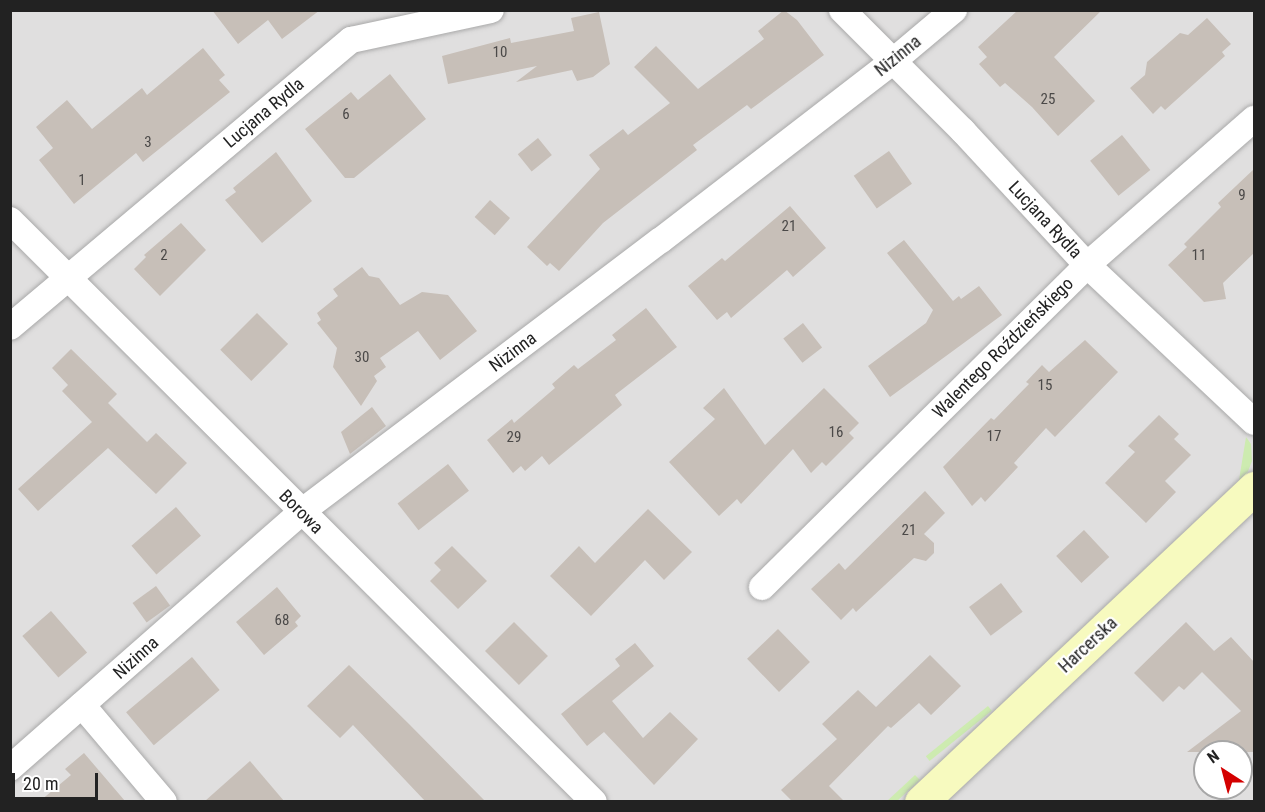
<!DOCTYPE html>
<meta charset="utf-8">
<style>
body{margin:0}
#map{position:relative;width:1265px;height:812px;overflow:hidden;background:#f2efe9;font-family:"Roboto Condensed",sans-serif}
div>[style]{position:absolute}
.residential>*{inset:0;background:#e0dfdf}
.grass>*{inset:0;background:#cdebb0;transform-origin:0 0}
.building>*{inset:0;background:#c7bfb8;transform-origin:0 0}
.roads{filter:drop-shadow(0 0 2px #a9a9a9) drop-shadow(0 0 2px #a9a9a9)}
.street>*{height:26px;margin:-13px;padding:0 13px;transform-origin:13px;border-radius:13px;background:#fff}
.secondary>*{height:33px;margin:-16.5px;padding:0 16.5px;transform-origin:16.5px;border-radius:16.5px;background:#f7fabf}
span{translate:-50% -50%;white-space:nowrap;text-align:center;line-height:1.15;-webkit-text-stroke:4.5px #fff;paint-order:stroke}
.number-label{font-size:15px;color:#4b4948}
.number-label span{-webkit-text-stroke-width:0}
.street-label{font-size:18px;color:#222}
.frame{position:absolute;inset:0;border:12px solid #222;pointer-events:none}
.north{position:absolute;left:1193px;top:740px;width:60px;height:60px;box-sizing:border-box;background:#fff;border:2px solid #a7a7a7;border-radius:50%;rotate:324deg;font-size:16px;font-weight:700;line-height:24px;text-align:center;color:#222}
.north::after{content:'';display:block;margin:auto;width:21px;height:27px;background:#d40000;clip-path:polygon(50% 0,100% 100%,50% 72%,0 100%)}
.scale{position:absolute;left:12px;top:773px;width:86px;height:27px;box-sizing:border-box;border:3px solid #222;border-top:0;padding-left:8px;font-size:18px;line-height:21px;white-space:nowrap;color:#222;-webkit-text-stroke:4px #fff;paint-order:stroke}
</style>
<div id="map">
<div class="residential">
<i style="clip-path:polygon(evenodd,10px 11px,1254px 11px,1254px 801px,11px 801px,10px 11px,1205px 752px,1241px 752px,1241px 788px,1205px 788px,1205px 752px)"></i>
</div>
<div class="grass">
<i style="clip-path:polygon(1246px 437px,1251px 444px,1252px 461px,1247px 474px,1239px 480px)"></i>
<i style="left:988px;top:706px;width:6px;height:80px;rotate:51deg"></i>
<i style="clip-path:polygon(915px 775px,920px 780px,897px 801px,886px 802px)"></i>
</div>
<div class="building">
<i style="clip-path:polygon(212px 10px,320px 10px,282px 39px,268px 20px,238px 44px)"></i>
<i style="clip-path:polygon(784px 10px,797px 20px,824px 55px,751px 109px,747px 105px,693px 145px,697px 150px,603px 223px,559px 271px,550px 263px,547px 266px,527px 247px,600px 169px,589px 155px,623px 129px,628px 135px,670px 103px,634px 67px,656px 46px,698px 89px,764px 39px,758px 31px)"></i>
<i style="clip-path:polygon(1018px 10px,1102px 10px,1054px 57px,1095px 101px,1058px 136px,1032px 107px,1005px 83px,1000px 87px,979px 64px,987px 57px,978px 47px)"></i>
<i style="clip-path:polygon(599px 12px,610px 64px,593px 77px,577px 81px,572px 70px,516px 82px,537px 66px,448px 84px,442px 56px,510px 38px,511px 43px,574px 31px,571px 18px)"></i>
<i style="clip-path:polygon(1207px 18px,1231px 44px,1222px 52px,1225px 56px,1165px 110px,1161px 106px,1153px 114px,1130px 88px,1145px 75px,1147px 62px,1180px 33px,1188px 35px)"></i>
<i style="clip-path:polygon(203px 48px,225px 75px,219px 80px,230px 92px,143px 162px,136px 153px,74px 204px,39px 160px,53px 148px,36px 127px,67px 100px,92px 129px,142px 88px,147px 95px)"></i>
<i style="clip-path:polygon(390px 74px,426px 119px,354px 178px,345px 178px,305px 129px,351px 92px,358px 100px)"></i>
<i style="left:1122px;top:135px;width:45px;height:41px;rotate:51deg"></i>
<i style="left:538px;top:138px;width:22px;height:26px;rotate:51deg"></i>
<i style="left:889px;top:151px;width:40px;height:43px;rotate:55deg"></i>
<i style="clip-path:polygon(276px 152px,312px 201px,262px 243px,225px 200px,236px 192px,233px 188px)"></i>
<i style="clip-path:polygon(1254px 169px,1254px 253px,1223px 283px,1226px 299px,1204px 302px,1168px 265px,1187px 247px,1184px 244px,1221px 207px,1218px 203px)"></i>
<i style="left:490px;top:200px;width:27px;height:23px;rotate:42deg"></i>
<i style="clip-path:polygon(790px 206px,826px 248px,793px 277px,787px 270px,731px 318px,727px 312px,717px 320px,688px 286px,722px 258px,725px 261px)"></i>
<i style="clip-path:polygon(181px 223px,206px 250px,160px 296px,134px 269px,146px 257px,144px 255px)"></i>
<i style="clip-path:polygon(904px 240px,953px 301px,959px 296px,961px 299px,979px 286px,1002px 315px,890px 397px,868px 366px,926px 323px,933px 310px,887px 253px)"></i>
<i style="clip-path:polygon(362px 267px,369px 276px,379px 278px,400px 305px,422px 292px,448px 295px,477px 331px,440px 360px,418px 331px,380px 358px,386px 367px,374px 376px,377px 381px,361px 406px,333px 367px,337px 348px,317px 323px,321px 320px,317px 313px,338px 296px,333px 289px)"></i>
<i style="clip-path:polygon(646px 308px,677px 347px,615px 395px,622px 405px,549px 465px,542px 456px,525px 471px,521px 466px,513px 473px,487px 440px,512px 419px,514px 423px,555px 388px,552px 384px,574px 365px,578px 369px,616px 340px,612px 335px)"></i>
<i style="left:257px;top:313px;width:44px;height:52px;rotate:45deg"></i>
<i style="left:803px;top:323px;width:31px;height:25px;rotate:52deg"></i>
<i style="clip-path:polygon(1085px 340px,1118px 372px,1055px 437px,1046px 428px,1014px 463px,1018px 467px,985px 502px,981px 497px,972px 506px,943px 467px,991px 418px,994px 420px,1029px 384px,1026px 382px,1042px 365px,1049px 372px)"></i>
<i style="clip-path:polygon(71px 349px,117px 394px,108px 403px,147px 442px,156px 433px,187px 463px,156px 494px,108px 448px,38px 511px,18px 489px,92px 422px,62px 391px,68px 385px,52px 368px)"></i>
<i style="clip-path:polygon(724px 388px,765px 445px,824px 388px,859px 423px,849px 433px,854px 438px,826px 466px,822px 462px,811px 473px,793px 449px,741px 504px,737px 499px,719px 516px,669px 462px,715px 419px,703px 408px)"></i>
<i style="clip-path:polygon(372px 407px,386px 426px,350px 454px,341px 432px)"></i>
<i style="clip-path:polygon(1159px 415px,1179px 434px,1174px 439px,1191px 455px,1165px 481px,1176px 492px,1146px 523px,1105px 483px,1135px 452px,1128px 446px)"></i>
<i style="left:448px;top:464px;width:34px;height:64px;rotate:52deg"></i>
<i style="clip-path:polygon(925px 491px,945px 513px,924px 534px,934px 543px,934px 553px,926px 561px,914px 558px,856px 612px,853px 608px,841px 620px,811px 589px,839px 563px,845px 570px)"></i>
<i style="left:176px;top:507px;width:38px;height:59px;rotate:49deg"></i>
<i style="clip-path:polygon(648px 509px,692px 552px,664px 580px,645px 560px,591px 616px,550px 576px,579px 546px,595px 563px)"></i>
<i style="left:1084px;top:530px;width:37px;height:38px;rotate:47deg"></i>
<i style="clip-path:polygon(452px 546px,487px 581px,458px 609px,430px 581px,441px 570px,434px 563px)"></i>
<i style="left:1001px;top:583px;width:36px;height:40px;rotate:53deg"></i>
<i style="left:156px;top:586px;width:24px;height:29px;rotate:54deg"></i>
<i style="clip-path:polygon(277px 587px,301px 616px,295px 622px,298px 626px,264px 655px,236px 622px)"></i>
<i style="left:51px;top:611px;width:55px;height:38px;rotate:49deg"></i>
<i style="left:514px;top:622px;width:48px;height:41px;rotate:45deg"></i>
<i style="clip-path:polygon(1186px 622px,1214px 651px,1231px 637px,1254px 662px,1254px 752px,1187px 752px,1241px 711px,1202px 672px,1184px 690px,1179px 686px,1163px 702px,1134px 673px)"></i>
<i style="left:778px;top:629px;width:46px;height:43px;rotate:46deg"></i>
<i style="clip-path:polygon(635px 643px,654px 666px,612px 701px,643px 738px,670px 712px,698px 739px,654px 785px,604px 732px,587px 746px,561px 714px,620px 666px,615px 659px)"></i>
<i style="clip-path:polygon(930px 655px,961px 686px,931px 715px,919px 703px,891px 728px,888px 726px,829px 786px,844px 801px,792px 801px,781px 790px,837px 739px,822px 724px,858px 690px,876px 707px)"></i>
<i style="left:192px;top:657px;width:43px;height:86px;rotate:50deg"></i>
<i style="clip-path:polygon(349px 665px,409px 724px,485px 801px,425px 801px,353px 725px,340px 738px,307px 706px)"></i>
<i style="clip-path:polygon(84px 753px,125px 801px,40px 801px,71px 775px,65px 769px)"></i>
<i style="clip-path:polygon(250px 761px,284px 801px,205px 801px)"></i>
</div>
<div class="roads">
<div class="street">
<i style="left:842px;top:10px;width:171px;rotate:45deg"></i>
<i style="left:963px;top:131px;width:183px;rotate:47.2deg"></i>
<i style="left:1087px;top:265px;width:229px;rotate:43.2deg"></i>
<i style="left:10px;top:220px;width:824px;rotate:44.9deg"></i>
<i style="left:10px;top:327px;width:446px;rotate:-40.1deg"></i>
<i style="left:351px;top:40px;width:143px;rotate:-12.1deg"></i>
<i style="left:762px;top:587px;width:458px;rotate:-44.7deg"></i>
<i style="left:1087px;top:265px;width:222px;rotate:-41.2deg"></i>
<i style="left:82px;top:705px;width:127px;rotate:49.8deg"></i>
<i style="left:10px;top:768px;width:388px;rotate:-41.3deg"></i>
<i style="left:301px;top:512px;width:451px;rotate:-37.1deg"></i>
<i style="left:661px;top:240px;width:292px;rotate:-37.6deg"></i>
<i style="left:892px;top:62px;width:81px;rotate:-40deg"></i>
</div>
<div class="secondary">
<i style="left:921px;top:802px;width:458px;rotate:-43.3deg"></i>
</div>
</div>
<div class="number-label">
<span style="left:500px;top:53px">10</span>
<span style="left:1048px;top:100px">25</span>
<span style="left:346px;top:115px">6</span>
<span style="left:148px;top:143px">3</span>
<span style="left:82px;top:181px">1</span>
<span style="left:1242px;top:196px">9</span>
<span style="left:789px;top:227px">21</span>
<span style="left:164px;top:256px">2</span>
<span style="left:1199px;top:256px">11</span>
<span style="left:362px;top:358px">30</span>
<span style="left:1045px;top:386px">15</span>
<span style="left:836px;top:433px">16</span>
<span style="left:994px;top:437px">17</span>
<span style="left:514px;top:438px">29</span>
<span style="left:909px;top:531px">21</span>
<span style="left:282px;top:621px">68</span>
</div>
<div class="street-label">
<span style="left:898px;top:56px;rotate:-39deg">Nizinna</span>
<span style="left:264px;top:113px;rotate:-40deg">Lucjana Rydla</span>
<span style="left:1045px;top:220px;rotate:47deg">Lucjana Rydla</span>
<span style="left:1003px;top:348px;rotate:-45deg">Walentego Roździeńskiego</span>
<span style="left:513px;top:352px;rotate:-37deg">Nizinna</span>
<span style="left:301px;top:512px;rotate:45deg">Borowa</span>
<span style="left:1088px;top:645px;rotate:-43deg">Harcerska</span>
<span style="left:136px;top:658px;rotate:-42deg">Nizinna</span>
</div>
<div class="frame"></div>
<div class="north">N</div>
<div class="scale">20 m</div>
</div>
